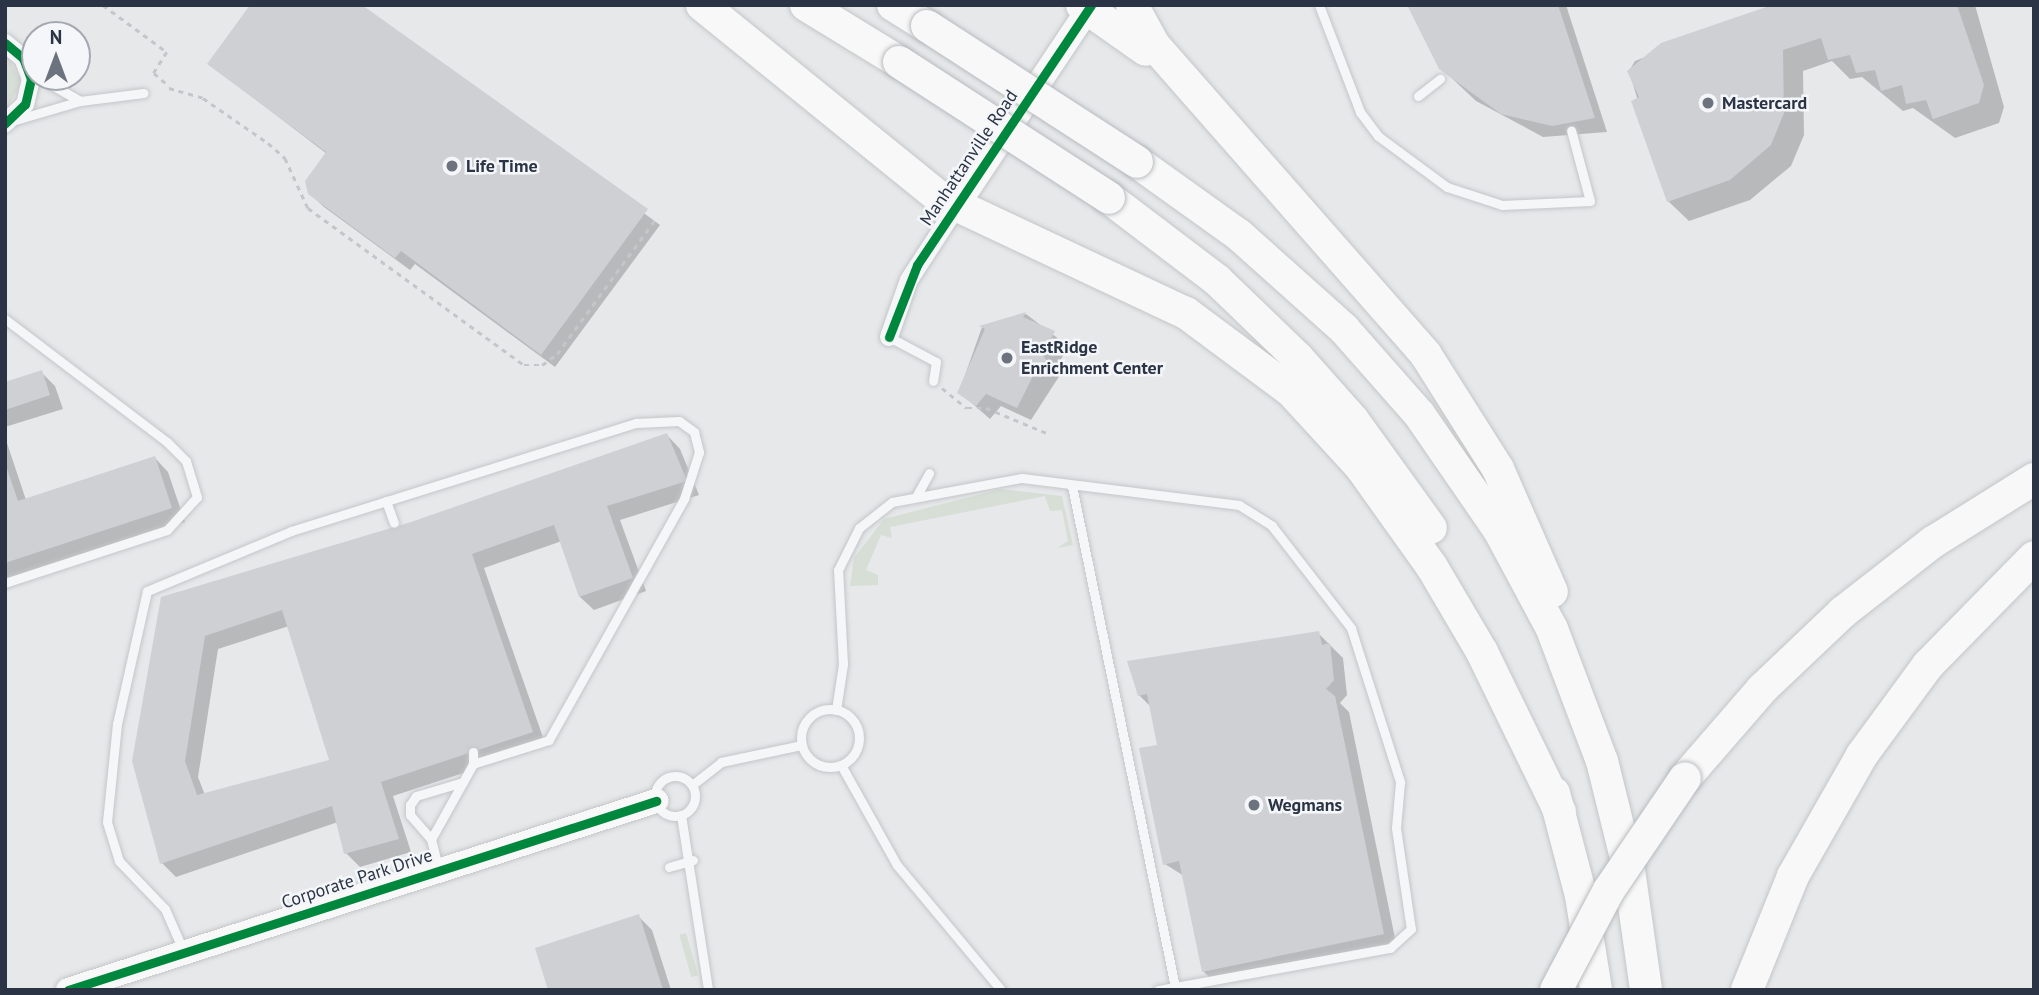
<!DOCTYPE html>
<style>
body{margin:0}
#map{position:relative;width:2039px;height:995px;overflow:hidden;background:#e6e8ea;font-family:"PT Sans",sans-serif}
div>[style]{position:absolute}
.green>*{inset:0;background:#d6ded6;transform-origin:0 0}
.shadow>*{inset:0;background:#0003}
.building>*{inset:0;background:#ced0d3}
.path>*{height:2.5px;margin-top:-1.25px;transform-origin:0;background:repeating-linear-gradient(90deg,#c5c6ca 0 5px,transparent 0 10px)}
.roads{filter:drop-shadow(0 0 2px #c4c6c8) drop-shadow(0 0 2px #c4c6c8)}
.lane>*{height:9px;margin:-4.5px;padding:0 4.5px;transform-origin:4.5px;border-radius:4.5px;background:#f5f6f7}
.lane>.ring{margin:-4.5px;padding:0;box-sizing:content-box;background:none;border:9px solid #f5f6f7;border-radius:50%}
.street>*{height:18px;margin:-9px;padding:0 9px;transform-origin:9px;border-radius:9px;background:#f5f6f7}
.secondary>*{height:24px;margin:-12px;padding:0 12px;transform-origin:12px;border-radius:12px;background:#f8f8f8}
.highway>*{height:32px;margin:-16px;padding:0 16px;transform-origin:16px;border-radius:16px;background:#f8f8f8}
.bridges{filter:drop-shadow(0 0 2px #b8bbbf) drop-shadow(0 0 2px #b8bbbf)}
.highway-bridge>*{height:32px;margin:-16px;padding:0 16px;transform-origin:16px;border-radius:16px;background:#f8f8f8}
.cycleway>*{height:9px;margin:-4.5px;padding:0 4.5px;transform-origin:4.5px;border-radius:4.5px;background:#00873e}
.dots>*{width:19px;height:19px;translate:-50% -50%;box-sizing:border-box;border:4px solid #f4f6f9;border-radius:50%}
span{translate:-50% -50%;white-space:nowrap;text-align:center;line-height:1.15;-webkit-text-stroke:5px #f4f6f9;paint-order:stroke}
.poi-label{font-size:18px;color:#2b3445;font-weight:700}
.left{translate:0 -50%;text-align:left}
.street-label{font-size:18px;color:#2b3445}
.frame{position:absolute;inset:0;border:7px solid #2b3445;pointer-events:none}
.north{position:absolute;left:21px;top:21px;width:70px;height:70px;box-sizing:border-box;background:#f4f6f9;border:2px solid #a4a8b1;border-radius:50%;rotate:0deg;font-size:19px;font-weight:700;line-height:28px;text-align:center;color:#2b3445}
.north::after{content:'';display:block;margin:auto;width:24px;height:32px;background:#6c737f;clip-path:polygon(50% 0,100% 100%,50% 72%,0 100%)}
</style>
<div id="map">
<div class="green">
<i style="clip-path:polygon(5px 52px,22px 82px,5px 111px)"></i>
<i style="clip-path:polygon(1001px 489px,1062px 496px,1073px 545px,1057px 548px,1068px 541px,1062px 510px,1050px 511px,1045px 496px,890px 527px,892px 538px,881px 535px,866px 570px,878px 575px,878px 585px,850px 586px,854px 558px,884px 519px)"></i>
<i style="left:686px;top:933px;width:44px;height:7px;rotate:74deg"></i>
</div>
<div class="shadow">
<i style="clip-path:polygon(361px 5px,660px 225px,555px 367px,415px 264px,410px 270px,324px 207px,309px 193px,327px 154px,209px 64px)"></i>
<i style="clip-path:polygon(1409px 5px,1566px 5px,1607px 132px,1543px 137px,1476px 101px,1441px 68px)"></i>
<i style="clip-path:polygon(1777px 5px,1975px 5px,2004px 107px,1999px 123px,1955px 138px,1913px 108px,1903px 111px,1862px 77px,1850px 79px,1832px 61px,1803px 71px,1804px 135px,1791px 166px,1750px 200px,1689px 221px,1668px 201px,1629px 71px,1635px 61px)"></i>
<i style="clip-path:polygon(1026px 314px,1068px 346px,1056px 369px,1060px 375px,1031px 420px,1001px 406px,990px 419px,959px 392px,982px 327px)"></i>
<i style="clip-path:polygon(41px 372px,55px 386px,63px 409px,5px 427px,5px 384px)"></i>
<i style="clip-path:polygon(evenodd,667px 435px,680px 449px,699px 495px,620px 520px,646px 591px,594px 610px,580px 597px,562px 541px,484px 568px,546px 746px,393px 796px,411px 852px,360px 867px,346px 853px,338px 822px,176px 877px,162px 863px,163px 599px,411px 524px,667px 435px,289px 626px,331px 761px,205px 795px,198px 777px,218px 649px,289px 626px)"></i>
<i style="clip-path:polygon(5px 437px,26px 500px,155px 458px,168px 472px,185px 522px,5px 581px)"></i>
<i style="clip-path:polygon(1318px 633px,1343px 658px,1347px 695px,1340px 703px,1349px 712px,1397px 948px,1217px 985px,1203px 971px,1184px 876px,1165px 864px,1159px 746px,1151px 707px,1139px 695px)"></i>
<i style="clip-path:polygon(638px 916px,652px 930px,671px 990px,550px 990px)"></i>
</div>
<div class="building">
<i style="clip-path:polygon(250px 5px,362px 5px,648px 209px,541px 355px,401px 251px,395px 258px,308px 194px,305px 181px,326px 152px,207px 64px)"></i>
<i style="clip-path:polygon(1407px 5px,1558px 5px,1595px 118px,1552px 126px,1501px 114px,1439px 69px)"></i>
<i style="clip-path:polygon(1772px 5px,1957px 5px,1984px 85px,1979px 103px,1933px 119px,1926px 100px,1906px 104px,1902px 85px,1881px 91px,1875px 70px,1856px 73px,1850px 55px,1828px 60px,1821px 38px,1783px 50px,1784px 113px,1771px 145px,1730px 180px,1667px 202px,1631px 101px,1639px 97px,1627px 71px,1661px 43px)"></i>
<i style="clip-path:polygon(1026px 312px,1023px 317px,1055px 331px,1043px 355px,1047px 361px,1038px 366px,1017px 408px,986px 394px,976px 406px,957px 393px,985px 329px,979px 326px)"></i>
<i style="clip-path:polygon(42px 370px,50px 395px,5px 410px,5px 382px)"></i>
<i style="clip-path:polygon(evenodd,667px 433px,687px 481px,607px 506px,633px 578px,579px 597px,554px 525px,472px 554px,533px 732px,381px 782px,399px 839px,344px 854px,332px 806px,160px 864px,132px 761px,161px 597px,411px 522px,667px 433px,282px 610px,329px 760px,197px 795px,185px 761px,205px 636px,282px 610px)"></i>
<i style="clip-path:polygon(155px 456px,172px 508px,5px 563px,5px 463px,18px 501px)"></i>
<i style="clip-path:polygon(1319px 631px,1322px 645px,1330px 643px,1334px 680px,1326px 689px,1335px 696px,1384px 934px,1202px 972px,1179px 861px,1163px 865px,1139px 748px,1157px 745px,1147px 694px,1138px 696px,1127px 661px)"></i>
<i style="clip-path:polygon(639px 914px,663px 990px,548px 990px,535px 948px)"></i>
</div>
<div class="path">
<i style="left:103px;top:5px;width:79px;rotate:36.3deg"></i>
<i style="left:167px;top:52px;width:25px;rotate:122deg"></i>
<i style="left:154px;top:73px;width:20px;rotate:41deg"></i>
<i style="left:169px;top:88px;width:35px;rotate:16deg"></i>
<i style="left:203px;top:98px;width:79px;rotate:34.7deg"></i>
<i style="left:268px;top:143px;width:23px;rotate:41deg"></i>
<i style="left:285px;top:158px;width:55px;rotate:65.3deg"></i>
<i style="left:308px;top:208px;width:267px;rotate:36deg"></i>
<i style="left:524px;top:365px;width:18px"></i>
<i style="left:542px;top:365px;width:19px;rotate:-36deg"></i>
<i style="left:557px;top:354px;width:168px;rotate:-53.9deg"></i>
<i style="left:942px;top:388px;width:32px;rotate:39deg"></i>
<i style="left:967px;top:408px;width:19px"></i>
<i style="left:986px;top:408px;width:68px;rotate:22.4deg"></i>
</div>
<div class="roads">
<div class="lane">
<i style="left:1319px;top:5px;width:115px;rotate:69deg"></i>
<i style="left:1360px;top:112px;width:30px;rotate:53deg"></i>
<i style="left:1378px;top:136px;width:86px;rotate:36.5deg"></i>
<i style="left:1447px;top:187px;width:58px;rotate:18.1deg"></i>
<i style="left:1502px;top:205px;width:88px;rotate:-2.6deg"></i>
<i style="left:1590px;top:201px;width:73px;rotate:-105deg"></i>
<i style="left:38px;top:77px;width:48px;rotate:29.7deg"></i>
<i style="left:1418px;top:96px;width:28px;rotate:-38deg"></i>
<i style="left:12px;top:121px;width:71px;rotate:-16.4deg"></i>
<i style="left:80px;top:101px;width:64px;rotate:-7.2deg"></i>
<i style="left:5px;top:319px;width:203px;rotate:37.2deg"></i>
<i style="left:167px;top:442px;width:27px;rotate:45deg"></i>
<i style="left:186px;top:461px;width:38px;rotate:73deg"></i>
<i style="left:197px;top:497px;width:45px;rotate:132.3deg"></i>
<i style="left:167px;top:530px;width:170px;rotate:161.9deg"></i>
<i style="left:889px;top:337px;width:53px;rotate:28deg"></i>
<i style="left:936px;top:362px;width:19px;rotate:99deg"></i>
<i style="left:1072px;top:486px;width:511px;rotate:78.38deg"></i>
<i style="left:917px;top:495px;width:25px;rotate:-61deg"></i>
<i style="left:386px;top:501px;width:23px;rotate:70deg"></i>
<i class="ring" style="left:801px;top:709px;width:49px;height:49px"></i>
<i style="left:836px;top:710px;width:47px;rotate:-81.3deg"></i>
<i style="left:843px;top:664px;width:94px;rotate:-93deg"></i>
<i style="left:838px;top:570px;width:47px;rotate:-63.4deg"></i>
<i style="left:859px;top:528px;width:42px;rotate:-38.2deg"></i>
<i style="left:892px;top:502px;width:132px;rotate:-10.5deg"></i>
<i style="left:1022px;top:478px;width:219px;rotate:7.1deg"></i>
<i style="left:1239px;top:505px;width:39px;rotate:32deg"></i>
<i style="left:1272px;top:526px;width:129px;rotate:52.2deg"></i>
<i style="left:1351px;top:628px;width:162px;rotate:72.3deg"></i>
<i style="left:1400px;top:782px;width:46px;rotate:95deg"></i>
<i style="left:1396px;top:828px;width:102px;rotate:81.6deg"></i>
<i style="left:1411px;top:929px;width:28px;rotate:138deg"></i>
<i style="left:1390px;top:948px;width:236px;rotate:169.7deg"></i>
<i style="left:473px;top:752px;width:12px;rotate:90deg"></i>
<i style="left:841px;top:765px;width:115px;rotate:60.8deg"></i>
<i style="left:897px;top:865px;width:163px;rotate:50.2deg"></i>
<i class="ring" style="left:655px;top:776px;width:31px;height:31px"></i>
<i style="left:692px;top:785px;width:37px;rotate:-38deg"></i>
<i style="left:721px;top:762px;width:83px;rotate:-11.9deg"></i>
<i style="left:681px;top:815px;width:177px;rotate:81.2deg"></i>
<i style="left:431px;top:839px;width:32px;rotate:-131deg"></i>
<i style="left:410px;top:815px;width:10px;rotate:-90deg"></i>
<i style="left:410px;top:805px;width:11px;rotate:-56deg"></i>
<i style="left:416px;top:796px;width:49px;rotate:-16.6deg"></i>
<i style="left:669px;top:867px;width:25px;rotate:-16deg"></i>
<i style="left:183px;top:950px;width:45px;rotate:-113.7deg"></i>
<i style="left:165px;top:909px;width:66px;rotate:-133.8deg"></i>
<i style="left:119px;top:861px;width:41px;rotate:-107.1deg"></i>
<i style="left:107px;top:822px;width:99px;rotate:-84.2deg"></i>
<i style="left:117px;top:724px;width:136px;rotate:-77.3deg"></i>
<i style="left:147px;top:591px;width:156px;rotate:-22.6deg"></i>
<i style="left:291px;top:531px;width:362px;rotate:-17.4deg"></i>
<i style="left:636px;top:423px;width:43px;rotate:-2.7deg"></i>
<i style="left:679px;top:421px;width:19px;rotate:36deg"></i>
<i style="left:694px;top:432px;width:21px;rotate:76deg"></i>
<i style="left:699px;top:452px;width:49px;rotate:107.7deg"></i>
<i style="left:684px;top:499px;width:276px;rotate:119.3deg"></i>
<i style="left:549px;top:740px;width:80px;rotate:162.5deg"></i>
<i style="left:473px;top:764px;width:86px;rotate:119.2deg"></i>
<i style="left:431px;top:839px;width:30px;rotate:76deg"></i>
</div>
<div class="street">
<i style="left:5px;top:43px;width:23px;rotate:40deg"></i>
<i style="left:23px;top:58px;width:22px;rotate:69deg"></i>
<i style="left:31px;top:79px;width:26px;rotate:103deg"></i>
<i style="left:25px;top:104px;width:28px;rotate:136deg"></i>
<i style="left:889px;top:337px;width:60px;rotate:-70.7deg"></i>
<i style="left:909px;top:280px;width:88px;rotate:-57deg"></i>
</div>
<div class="secondary">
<i style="left:957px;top:206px;width:242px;rotate:-56.3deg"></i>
<i style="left:68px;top:990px;width:618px;rotate:-17.82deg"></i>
</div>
<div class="highway">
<i style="left:702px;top:5px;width:305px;rotate:39deg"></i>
<i style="left:939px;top:197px;width:273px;rotate:25.2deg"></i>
<i style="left:1186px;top:313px;width:131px;rotate:36.6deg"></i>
<i style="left:1291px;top:391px;width:102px;rotate:47.4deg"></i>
<i style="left:1360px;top:466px;width:124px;rotate:54.5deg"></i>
<i style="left:1432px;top:567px;width:99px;rotate:59.5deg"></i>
<i style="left:1482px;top:652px;width:178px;rotate:64deg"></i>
<i style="left:806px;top:5px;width:109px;rotate:31.5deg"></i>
<i style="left:893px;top:5px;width:40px;rotate:32deg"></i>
<i style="left:1082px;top:5px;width:78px;rotate:35.1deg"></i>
<i style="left:1132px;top:5px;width:46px;rotate:61.2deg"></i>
<i style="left:1154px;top:45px;width:412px;rotate:48.7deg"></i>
<i style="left:1426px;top:355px;width:135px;rotate:57.7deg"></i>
<i style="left:1498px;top:469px;width:134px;rotate:66.3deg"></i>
<i style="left:1137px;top:162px;width:125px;rotate:35.6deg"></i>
<i style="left:1239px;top:235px;width:141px;rotate:41.8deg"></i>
<i style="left:1344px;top:329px;width:113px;rotate:48.6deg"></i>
<i style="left:1419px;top:414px;width:141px;rotate:55.4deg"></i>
<i style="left:1499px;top:530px;width:112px;rotate:61.8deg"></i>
<i style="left:1552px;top:629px;width:141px;rotate:69.3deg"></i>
<i style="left:1602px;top:761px;width:112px;rotate:76.1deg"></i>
<i style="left:1629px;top:870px;width:121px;rotate:81.9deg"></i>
<i style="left:1109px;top:198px;width:136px;rotate:37.2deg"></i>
<i style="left:1217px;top:280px;width:112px;rotate:43.9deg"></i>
<i style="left:1298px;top:358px;width:83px;rotate:48.4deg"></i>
<i style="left:1353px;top:420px;width:133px;rotate:54.2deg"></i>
<i style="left:1685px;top:778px;width:118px;rotate:-49.1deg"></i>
<i style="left:1762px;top:689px;width:112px;rotate:-43.5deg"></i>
<i style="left:1843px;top:612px;width:114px;rotate:-37.9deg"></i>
<i style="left:1933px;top:542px;width:119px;rotate:-32deg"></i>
<i style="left:1554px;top:793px;width:106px;rotate:75.3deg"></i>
<i style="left:1581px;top:896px;width:95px;rotate:80.9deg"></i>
<i style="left:1747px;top:990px;width:123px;rotate:-68deg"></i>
<i style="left:1793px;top:876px;width:139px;rotate:-60.3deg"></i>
<i style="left:1862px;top:755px;width:112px;rotate:-53.7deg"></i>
<i style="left:1928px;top:665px;width:151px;rotate:-45.5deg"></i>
</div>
</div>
<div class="bridges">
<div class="highway-bridge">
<i style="left:927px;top:26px;width:250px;rotate:32.9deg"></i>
<i style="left:899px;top:62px;width:250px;rotate:32.9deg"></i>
<i style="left:1556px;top:990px;width:113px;rotate:-62.1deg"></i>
<i style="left:1609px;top:890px;width:135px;rotate:-55.8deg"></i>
</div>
</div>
<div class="cycleway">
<i style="left:5px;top:43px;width:23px;rotate:40deg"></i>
<i style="left:23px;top:58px;width:22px;rotate:69deg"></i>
<i style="left:31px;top:79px;width:26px;rotate:103deg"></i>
<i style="left:25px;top:104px;width:28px;rotate:136deg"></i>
<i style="left:889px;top:337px;width:77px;rotate:-68.7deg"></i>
<i style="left:917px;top:265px;width:313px;rotate:-56.2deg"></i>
<i style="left:68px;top:990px;width:618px;rotate:-17.82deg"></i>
</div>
<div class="dots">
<i style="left:1708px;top:103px;background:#6c737f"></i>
<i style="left:452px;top:166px;background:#6c737f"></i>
<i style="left:1007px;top:358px;background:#6c737f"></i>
<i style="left:1254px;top:805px;background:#6c737f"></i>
</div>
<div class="poi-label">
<span class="left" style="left:1722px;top:103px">Mastercard</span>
<span class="left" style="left:466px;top:166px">Life Time</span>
<span class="left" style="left:1021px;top:358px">EastRidge<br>Enrichment Center</span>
<span class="left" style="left:1268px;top:805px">Wegmans</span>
</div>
<div class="street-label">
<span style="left:969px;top:158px;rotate:-56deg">Manhattanville Road</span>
<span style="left:357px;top:879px;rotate:-18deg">Corporate Park Drive</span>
</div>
<div class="frame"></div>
<div class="north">N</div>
</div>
